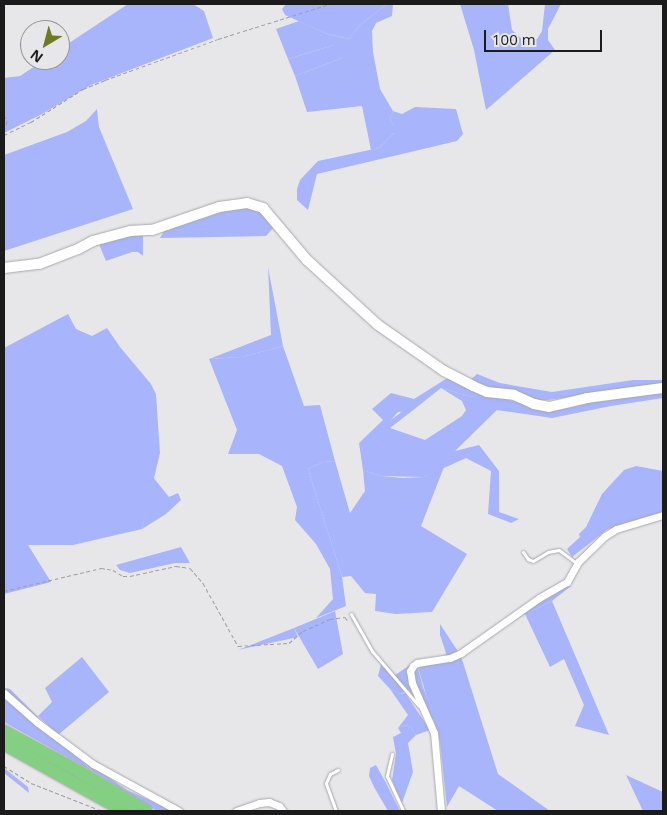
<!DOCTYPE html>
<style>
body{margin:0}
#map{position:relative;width:667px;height:815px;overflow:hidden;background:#e7e7ea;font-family:"Open Sans",sans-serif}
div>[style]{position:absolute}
.green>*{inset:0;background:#a9b5fa}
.forest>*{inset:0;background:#a8b4fb}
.path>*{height:1px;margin-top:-0.5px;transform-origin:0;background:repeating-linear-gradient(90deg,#9e9ea1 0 4px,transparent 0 6.5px)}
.roads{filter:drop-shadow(0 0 1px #a7a8aa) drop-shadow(0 0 1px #a7a8aa)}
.lane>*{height:3px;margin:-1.5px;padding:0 1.5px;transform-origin:1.5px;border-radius:1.5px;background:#fff}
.street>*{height:7px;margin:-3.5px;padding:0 3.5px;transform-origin:3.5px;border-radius:3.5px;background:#fff}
.secondary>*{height:10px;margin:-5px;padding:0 5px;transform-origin:5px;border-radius:5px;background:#fff}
.highway>*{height:12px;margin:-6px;padding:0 6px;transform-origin:6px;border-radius:6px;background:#83d083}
span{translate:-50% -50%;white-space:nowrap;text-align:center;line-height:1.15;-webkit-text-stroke:5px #e7e7ea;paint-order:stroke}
.frame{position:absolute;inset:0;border:5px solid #1b1b1c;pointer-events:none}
.north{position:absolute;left:20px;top:20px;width:50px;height:50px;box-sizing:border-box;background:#e7e7ea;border:1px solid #959598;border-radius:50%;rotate:217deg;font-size:14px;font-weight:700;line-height:20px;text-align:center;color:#1b1b1c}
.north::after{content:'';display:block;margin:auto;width:18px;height:22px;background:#707924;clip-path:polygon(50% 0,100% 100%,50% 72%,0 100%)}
.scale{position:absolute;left:484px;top:30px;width:118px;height:22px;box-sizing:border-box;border:2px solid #1b1b1c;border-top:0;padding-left:6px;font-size:15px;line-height:18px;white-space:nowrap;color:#1b1b1c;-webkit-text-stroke:4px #e7e7ea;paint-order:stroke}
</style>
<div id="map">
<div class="green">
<i style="clip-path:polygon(128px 4px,193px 4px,204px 11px,213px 38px,91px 85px,42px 114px,4px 133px,4px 78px,20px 76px,44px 60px,60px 60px,60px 49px)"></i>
<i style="clip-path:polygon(387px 4px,393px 4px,392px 16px,376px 23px,372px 31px,373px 52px,380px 89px,393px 111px,390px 119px,394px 126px,394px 133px,379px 148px,371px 150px,362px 106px,307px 112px,295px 76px,342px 58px,334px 45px,288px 59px,276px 29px,299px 21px,325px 33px,349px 39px,360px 25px)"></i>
<i style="clip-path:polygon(460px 4px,508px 4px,512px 30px,523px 40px,531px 40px,537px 39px,542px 31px,545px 4px,561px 4px,548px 29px,548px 40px,555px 50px,486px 110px,474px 50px)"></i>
<i style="clip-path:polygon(97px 109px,99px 127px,133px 209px,4px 251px,4px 155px,67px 132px,86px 121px)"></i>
<i style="clip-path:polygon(234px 208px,252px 208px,263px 214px,274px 227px,266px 236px,160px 238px,164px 231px)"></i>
<i style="clip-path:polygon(268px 267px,283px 346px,242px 357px,209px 359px,271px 335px)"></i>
<i style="clip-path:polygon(477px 374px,500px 383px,552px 392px,633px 380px,663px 380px,663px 385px,540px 401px,492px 390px,468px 382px)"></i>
<i style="clip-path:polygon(449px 377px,482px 393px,472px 397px,441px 388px,412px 411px,398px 412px,391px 420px,383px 420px,372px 409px,391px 393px,414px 399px)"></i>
<i style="clip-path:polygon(335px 461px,350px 513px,365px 491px,363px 470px,381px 476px,403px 478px,424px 477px,444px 467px,421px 526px,467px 554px,432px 612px,396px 614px,375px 611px,376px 594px,365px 593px,351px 576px,342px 577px,308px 469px,323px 462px)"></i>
<i style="clip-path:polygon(153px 477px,169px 497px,178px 493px,181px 500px,166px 514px,142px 529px)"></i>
<i style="clip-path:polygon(181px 547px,190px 563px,175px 563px,130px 573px,120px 570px,116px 565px)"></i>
<i style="clip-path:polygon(552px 601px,609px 735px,575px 726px,584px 705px,564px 659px,550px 667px,525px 614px)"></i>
<i style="clip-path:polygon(335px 611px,343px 654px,318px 669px,294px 628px)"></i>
<i style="clip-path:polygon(461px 656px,498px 774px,550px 811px,498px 811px,459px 786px,447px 807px,440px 742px,417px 664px)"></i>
<i style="clip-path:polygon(82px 657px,109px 692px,58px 735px,38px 716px,52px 702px,45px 688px)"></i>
<i style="clip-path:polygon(390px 689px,400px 694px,405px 693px,430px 730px,416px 735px,411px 727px,405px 725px,398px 728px,408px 715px)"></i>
<i style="clip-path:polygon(78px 756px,127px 790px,174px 811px,157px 811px,92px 771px)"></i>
<i style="clip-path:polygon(376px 765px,386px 783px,400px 811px,388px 811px,374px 787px,369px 776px,370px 768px)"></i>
<i style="clip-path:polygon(4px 768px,28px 787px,29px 793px,4px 773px)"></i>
<i style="clip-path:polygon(626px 775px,663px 792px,663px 811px,643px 811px)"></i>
</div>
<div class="forest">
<i style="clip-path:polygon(286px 4px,387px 4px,360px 25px,349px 39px,325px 33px,285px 15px,282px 9px)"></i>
<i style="clip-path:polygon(334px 45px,341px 45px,345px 48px,342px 58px,295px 76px,288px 59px)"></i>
<i style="clip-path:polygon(415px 107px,456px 109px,463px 134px,457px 141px,317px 174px,308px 210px,297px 200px,297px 189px,300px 180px,318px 161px,379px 148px,394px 133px,394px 126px,390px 119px,393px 111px,402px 114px)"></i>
<i style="clip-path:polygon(130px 235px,143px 235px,143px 256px,138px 252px,132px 252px,106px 261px,98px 242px)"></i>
<i style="clip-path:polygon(68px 314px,76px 329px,92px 336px,107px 328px,120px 347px,151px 384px,156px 394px,160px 453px,142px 529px,73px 545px,28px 545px,51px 582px,4px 594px,4px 348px)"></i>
<i style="clip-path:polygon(283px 346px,304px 406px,320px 405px,335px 461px,323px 462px,308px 469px,342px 577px,346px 606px,316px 618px,333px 599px,330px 569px,316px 544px,295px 520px,297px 507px,282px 466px,259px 454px,228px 454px,237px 430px,209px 359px,242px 357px)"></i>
<i style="clip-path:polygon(441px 388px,472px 397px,482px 393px,533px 406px,663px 391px,663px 398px,611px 406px,552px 418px,497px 410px,455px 451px,479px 445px,499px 471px,499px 512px,519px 519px,511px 523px,488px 514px,491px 471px,466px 458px,424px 477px,381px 476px,363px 470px,359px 443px,383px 420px,391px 420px,404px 410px,412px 411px,390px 428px,425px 440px,462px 416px,466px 410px,462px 401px)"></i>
<i style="clip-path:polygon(636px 466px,663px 471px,663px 512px,608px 529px,572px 557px,567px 549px,580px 537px,579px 534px,586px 527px,602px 494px,624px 470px)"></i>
<i style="clip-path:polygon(565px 586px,571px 586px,552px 601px,525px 614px,494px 633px,529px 607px)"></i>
<i style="clip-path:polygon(440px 624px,461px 656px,456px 663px,443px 668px,431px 663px,443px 662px,446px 653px,440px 635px)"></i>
<i style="clip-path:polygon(294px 628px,298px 637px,238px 650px)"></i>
<i style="clip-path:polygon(416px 661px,423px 687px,435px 719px,429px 719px,409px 690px,400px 694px,390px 689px,378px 676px,381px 664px,392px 677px)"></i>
<i style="clip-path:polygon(4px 688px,10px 689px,92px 771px,4px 722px)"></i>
<i style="clip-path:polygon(405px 725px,411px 727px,416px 735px,408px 743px,413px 772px,402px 803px,392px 780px,396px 754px,393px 737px,401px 733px,398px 728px)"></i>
</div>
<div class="path">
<i style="left:4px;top:115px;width:7px;rotate:63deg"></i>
<i style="left:7px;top:121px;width:10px;rotate:107deg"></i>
<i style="left:4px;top:135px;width:30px;rotate:-26deg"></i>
<i style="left:31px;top:122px;width:62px;rotate:-32.4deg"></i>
<i style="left:83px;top:89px;width:24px;rotate:-22deg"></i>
<i style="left:105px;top:80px;width:120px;rotate:-19.9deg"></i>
<i style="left:218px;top:39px;width:117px;rotate:-17.4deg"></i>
<i style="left:4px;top:591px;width:100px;rotate:-13.3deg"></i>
<i style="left:101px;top:568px;width:12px;rotate:9deg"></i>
<i style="left:113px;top:570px;width:12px;rotate:31deg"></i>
<i style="left:123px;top:576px;width:7px"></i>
<i style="left:130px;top:576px;width:47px;rotate:-12.3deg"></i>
<i style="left:176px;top:566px;width:14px;rotate:8deg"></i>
<i style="left:190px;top:568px;width:20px;rotate:49deg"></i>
<i style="left:203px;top:583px;width:72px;rotate:60.9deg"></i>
<i style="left:238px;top:646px;width:51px;rotate:-3.4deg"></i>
<i style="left:289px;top:643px;width:18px;rotate:-41deg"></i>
<i style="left:303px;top:631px;width:30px;rotate:-24deg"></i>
<i style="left:330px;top:619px;width:15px;rotate:-8deg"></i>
<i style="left:345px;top:617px;width:4px;rotate:56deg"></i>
<i style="left:4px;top:766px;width:32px;rotate:32deg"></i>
<i style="left:31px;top:783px;width:74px;rotate:21.4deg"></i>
</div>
<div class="roads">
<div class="lane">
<i style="left:523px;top:552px;width:9px;rotate:54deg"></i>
<i style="left:528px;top:559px;width:5px;rotate:22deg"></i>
<i style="left:533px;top:561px;width:17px;rotate:-31deg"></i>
<i style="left:548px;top:552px;width:11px;rotate:-10deg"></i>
<i style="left:559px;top:550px;width:21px;rotate:37deg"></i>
<i style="left:351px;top:614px;width:43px;rotate:60.4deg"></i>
<i style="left:372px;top:651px;width:72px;rotate:49.5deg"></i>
<i style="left:392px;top:754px;width:23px;rotate:103deg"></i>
<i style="left:387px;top:776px;width:38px;rotate:65deg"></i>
<i style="left:336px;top:811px;width:30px;rotate:-110deg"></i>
<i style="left:326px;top:783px;width:10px;rotate:-66deg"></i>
<i style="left:330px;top:774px;width:9px;rotate:-27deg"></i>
</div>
<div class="street">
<i style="left:4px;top:693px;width:45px;rotate:41.4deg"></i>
<i style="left:38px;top:723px;width:69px;rotate:36.7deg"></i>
<i style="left:93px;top:764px;width:98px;rotate:28.7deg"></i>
<i style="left:236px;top:811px;width:24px;rotate:-19deg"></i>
<i style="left:259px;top:803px;width:10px;rotate:-6deg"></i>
<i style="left:269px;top:802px;width:11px;rotate:22deg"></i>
<i style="left:279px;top:806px;width:6px;rotate:51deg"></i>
<i style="left:441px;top:811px;width:78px;rotate:-95.1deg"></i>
<i style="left:434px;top:733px;width:55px;rotate:-113.7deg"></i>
<i style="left:412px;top:683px;width:12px;rotate:-99deg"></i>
<i style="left:410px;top:671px;width:6px;rotate:-59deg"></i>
<i style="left:413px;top:666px;width:5px;rotate:-37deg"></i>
<i style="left:417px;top:663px;width:33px;rotate:-9deg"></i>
<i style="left:450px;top:658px;width:12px;rotate:-24deg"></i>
<i style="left:461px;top:653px;width:95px;rotate:-35.2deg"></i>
<i style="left:539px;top:598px;width:32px;rotate:-30deg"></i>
<i style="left:567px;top:582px;width:23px;rotate:-61deg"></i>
<i style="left:578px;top:562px;width:37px;rotate:-44deg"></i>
<i style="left:605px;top:536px;width:13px;rotate:-32deg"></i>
<i style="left:616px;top:529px;width:49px;rotate:-16.6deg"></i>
</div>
<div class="secondary">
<i style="left:4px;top:268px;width:35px;rotate:-7deg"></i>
<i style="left:39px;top:264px;width:42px;rotate:-21deg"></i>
<i style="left:78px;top:249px;width:17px;rotate:-28deg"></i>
<i style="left:93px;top:241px;width:38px;rotate:-15deg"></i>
<i style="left:130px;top:231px;width:22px;rotate:-3deg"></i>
<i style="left:152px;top:230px;width:71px;rotate:-18.9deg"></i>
<i style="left:219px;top:207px;width:28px;rotate:-8deg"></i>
<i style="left:247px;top:203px;width:17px;rotate:17deg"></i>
<i style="left:263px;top:208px;width:68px;rotate:49.8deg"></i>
<i style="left:307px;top:260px;width:96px;rotate:42.5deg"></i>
<i style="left:378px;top:325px;width:80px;rotate:34.9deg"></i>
<i style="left:444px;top:371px;width:33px;rotate:27deg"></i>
<i style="left:473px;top:386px;width:15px;rotate:23deg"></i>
<i style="left:487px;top:392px;width:27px;rotate:6deg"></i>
<i style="left:514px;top:395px;width:22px;rotate:24deg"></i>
<i style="left:534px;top:404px;width:15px;rotate:11deg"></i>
<i style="left:549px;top:407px;width:39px;rotate:-13deg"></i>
<i style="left:587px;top:398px;width:77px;rotate:-7.5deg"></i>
</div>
<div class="highway">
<i style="left:4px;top:731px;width:86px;rotate:28.3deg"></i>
<i style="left:80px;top:772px;width:77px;rotate:30.6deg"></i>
<i style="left:4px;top:744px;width:137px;rotate:29.2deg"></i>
</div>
</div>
<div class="frame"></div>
<div class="north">N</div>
<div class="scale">100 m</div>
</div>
